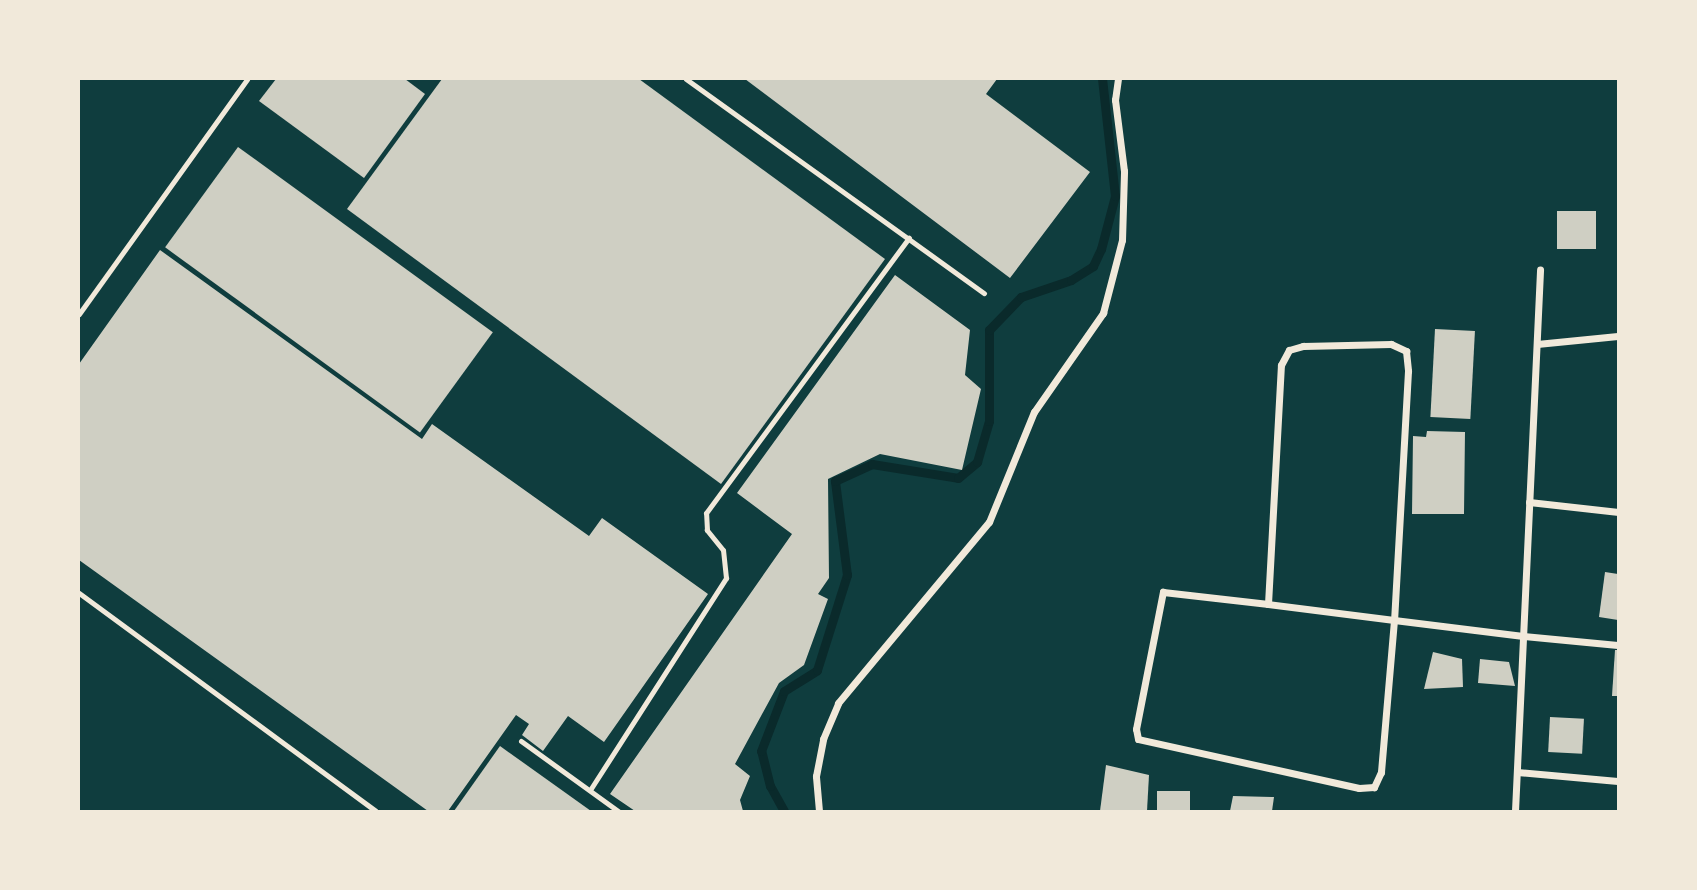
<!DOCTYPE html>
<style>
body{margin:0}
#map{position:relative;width:1697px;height:890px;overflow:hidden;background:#0f3d3e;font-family:Barlow,sans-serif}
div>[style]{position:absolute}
.stream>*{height:9px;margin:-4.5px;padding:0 4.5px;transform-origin:4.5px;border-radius:4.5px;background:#0a2a2b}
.building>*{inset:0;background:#cfcfc3;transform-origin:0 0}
.service>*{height:5px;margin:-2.5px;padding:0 2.5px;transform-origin:2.5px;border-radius:2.5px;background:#f1e9da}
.minor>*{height:7px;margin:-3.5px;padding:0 3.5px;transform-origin:3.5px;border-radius:3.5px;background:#f1e9da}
span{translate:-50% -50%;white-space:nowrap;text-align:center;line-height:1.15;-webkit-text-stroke:5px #f1e9da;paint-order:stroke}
.frame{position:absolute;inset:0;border:80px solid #f1e9da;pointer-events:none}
</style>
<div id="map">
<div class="stream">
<i style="left:784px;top:811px;width:29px;rotate:-119deg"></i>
<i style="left:770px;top:786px;width:36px;rotate:-104deg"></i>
<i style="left:761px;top:751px;width:64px;rotate:-69deg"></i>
<i style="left:784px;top:691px;width:39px;rotate:-32deg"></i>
<i style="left:817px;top:670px;width:100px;rotate:-72.5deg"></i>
<i style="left:847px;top:575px;width:95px;rotate:-97.3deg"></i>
<i style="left:835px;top:481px;width:41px;rotate:-24.7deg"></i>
<i style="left:872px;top:464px;width:87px;rotate:9.2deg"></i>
<i style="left:958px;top:478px;width:25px;rotate:-40deg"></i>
<i style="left:977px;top:462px;width:43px;rotate:-73.7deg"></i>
<i style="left:989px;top:421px;width:91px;rotate:-90deg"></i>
<i style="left:989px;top:330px;width:46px;rotate:-45.9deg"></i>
<i style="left:1021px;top:297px;width:53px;rotate:-18.8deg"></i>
<i style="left:1071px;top:280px;width:26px;rotate:-32deg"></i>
<i style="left:1093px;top:266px;width:19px;rotate:-65deg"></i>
<i style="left:1101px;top:249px;width:55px;rotate:-75.2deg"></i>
<i style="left:1115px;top:196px;width:118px;rotate:-96.3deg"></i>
</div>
<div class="building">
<i style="clip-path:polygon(276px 79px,405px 79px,425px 94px,364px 178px,259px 101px)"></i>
<i style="clip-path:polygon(442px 79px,639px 79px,885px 259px,721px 484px,347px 209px)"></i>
<i style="clip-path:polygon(745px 79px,997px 79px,986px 94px,1090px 172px,1010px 278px)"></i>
<i style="left:238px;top:147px;width:315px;height:124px;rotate:36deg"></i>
<i style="left:1557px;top:211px;width:39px;height:38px"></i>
<i style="clip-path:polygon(160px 250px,422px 439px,432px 424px,589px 536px,602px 518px,708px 594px,604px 742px,568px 716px,543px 751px,522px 735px,529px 724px,516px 715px,448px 811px,428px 811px,79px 560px,79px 364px)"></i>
<i style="clip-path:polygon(895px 275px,970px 330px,965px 375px,981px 389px,962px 470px,880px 454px,828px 479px,829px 578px,818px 594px,828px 599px,804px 665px,779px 683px,735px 764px,750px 776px,740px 800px,743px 811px,635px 811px,610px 794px,792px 534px,737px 493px)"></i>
<i style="left:1435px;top:329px;width:40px;height:88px;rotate:3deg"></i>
<i style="clip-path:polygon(1427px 431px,1465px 432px,1464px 514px,1412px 514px,1413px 436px,1426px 437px)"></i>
<i style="clip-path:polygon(1605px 572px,1618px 574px,1618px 620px,1599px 617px)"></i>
<i style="clip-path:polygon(1615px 650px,1618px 650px,1618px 696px,1612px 696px)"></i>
<i style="clip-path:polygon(1433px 652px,1462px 659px,1463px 687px,1424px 689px)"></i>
<i style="clip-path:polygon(1480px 659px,1509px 662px,1515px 686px,1478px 683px)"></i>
<i style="left:1550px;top:717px;width:34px;height:35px;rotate:3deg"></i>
<i style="clip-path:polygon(500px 746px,591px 811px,454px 811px)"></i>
<i style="clip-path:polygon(1106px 765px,1149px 775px,1147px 811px,1100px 811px)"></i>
<i style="left:1190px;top:791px;width:20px;height:33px;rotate:90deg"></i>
<i style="clip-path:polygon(1233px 796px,1274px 797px,1272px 811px,1230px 811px)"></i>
</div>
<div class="service">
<i style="left:686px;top:79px;width:367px;rotate:35.7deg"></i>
<i style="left:79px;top:314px;width:289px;rotate:-54.4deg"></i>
<i style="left:79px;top:593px;width:368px;rotate:36.3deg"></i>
<i style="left:521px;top:741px;width:120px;rotate:35.8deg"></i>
<i style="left:590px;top:790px;width:252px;rotate:-57.3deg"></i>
<i style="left:726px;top:578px;width:28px;rotate:-96deg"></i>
<i style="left:723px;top:550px;width:26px;rotate:-129deg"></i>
<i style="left:707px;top:530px;width:17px;rotate:-93deg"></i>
<i style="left:706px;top:513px;width:342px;rotate:-53.6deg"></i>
</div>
<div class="minor">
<i style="left:1537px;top:344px;width:81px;rotate:-5.6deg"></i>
<i style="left:1529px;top:502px;width:90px;rotate:6.4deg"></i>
<i style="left:1268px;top:604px;width:239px;rotate:-86.9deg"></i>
<i style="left:1281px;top:365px;width:17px;rotate:-62deg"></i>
<i style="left:1289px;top:350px;width:15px;rotate:-16deg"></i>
<i style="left:1303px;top:346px;width:88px;rotate:-1.3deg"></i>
<i style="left:1391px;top:344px;width:17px;rotate:25deg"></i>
<i style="left:1406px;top:351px;width:20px;rotate:84deg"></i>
<i style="left:1408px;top:371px;width:249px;rotate:93.2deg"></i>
<i style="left:1394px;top:620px;width:153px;rotate:94.9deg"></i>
<i style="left:1381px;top:772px;width:17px;rotate:115deg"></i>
<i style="left:1374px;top:787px;width:15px;rotate:176deg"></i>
<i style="left:1359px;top:788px;width:226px;rotate:-167.5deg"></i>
<i style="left:1138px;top:739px;width:10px;rotate:-101deg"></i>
<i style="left:1136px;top:729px;width:140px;rotate:-78.9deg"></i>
<i style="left:1163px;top:592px;width:106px;rotate:6.5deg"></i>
<i style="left:1268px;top:604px;width:127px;rotate:7.2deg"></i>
<i style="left:1394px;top:620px;width:130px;rotate:7.1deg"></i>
<i style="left:1523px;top:636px;width:95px;rotate:5.4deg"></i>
<i style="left:1517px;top:772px;width:101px;rotate:5.1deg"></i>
<i style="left:819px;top:811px;width:35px;rotate:-95deg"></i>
<i style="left:816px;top:776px;width:38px;rotate:-79deg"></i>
<i style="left:823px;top:739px;width:39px;rotate:-67deg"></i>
<i style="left:838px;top:703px;width:236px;rotate:-50.2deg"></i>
<i style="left:989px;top:522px;width:119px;rotate:-67.8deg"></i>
<i style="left:1034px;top:412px;width:121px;rotate:-55.1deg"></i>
<i style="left:1103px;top:313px;width:75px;rotate:-75.4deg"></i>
<i style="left:1122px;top:240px;width:69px;rotate:-88.3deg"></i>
<i style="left:1124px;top:171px;width:72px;rotate:-97.2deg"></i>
<i style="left:1115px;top:100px;width:21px;rotate:-82deg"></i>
<i style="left:1515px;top:811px;width:542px;rotate:-87.35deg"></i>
</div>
<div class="frame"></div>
</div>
